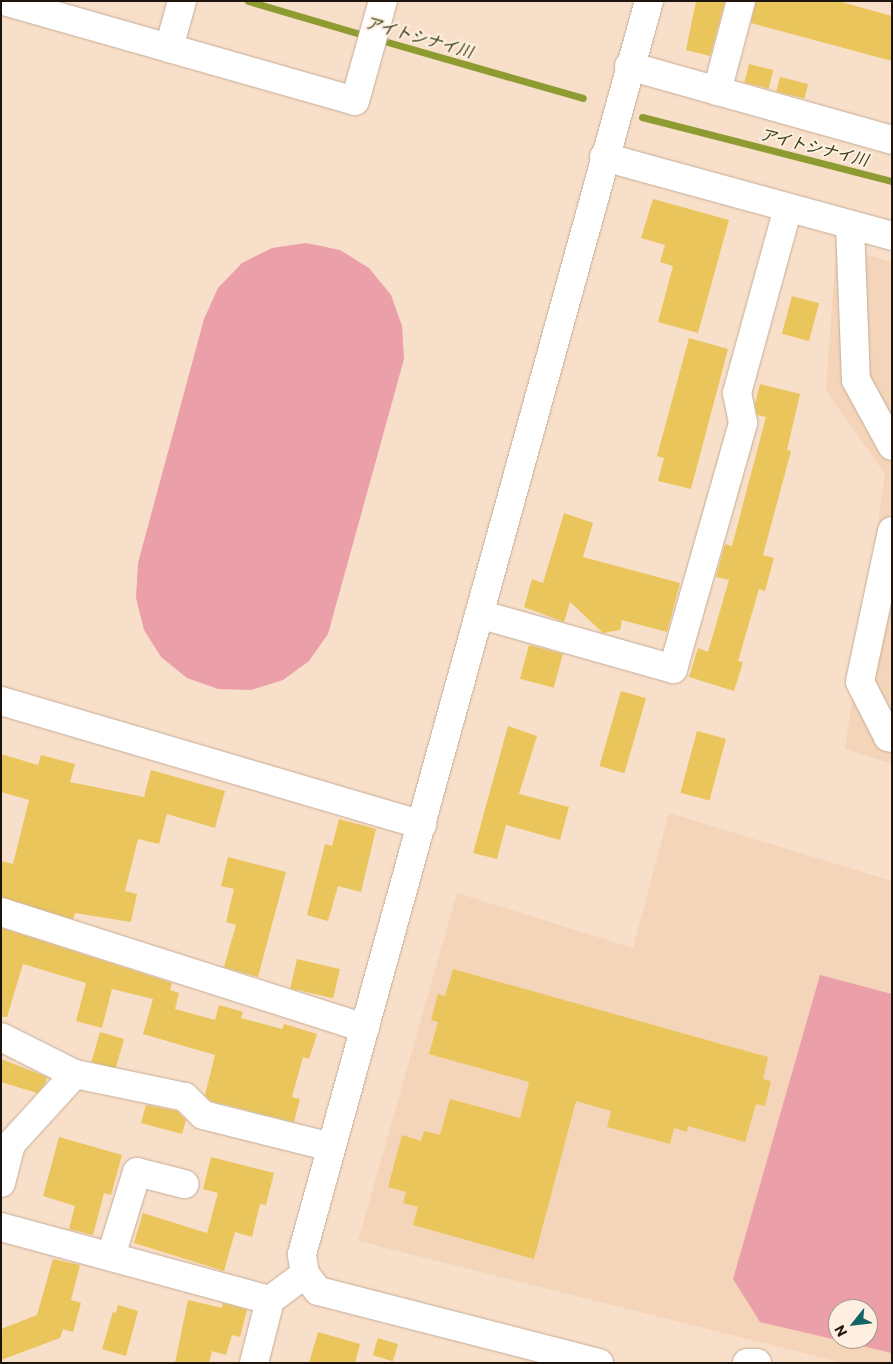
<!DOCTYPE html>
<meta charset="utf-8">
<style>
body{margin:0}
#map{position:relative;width:893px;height:1364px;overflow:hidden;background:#f8dfc9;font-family:Commissioner,"Noto Sans JP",sans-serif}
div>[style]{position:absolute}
.built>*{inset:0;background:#f4d5b9}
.green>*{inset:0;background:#eb9fa9}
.stream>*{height:7px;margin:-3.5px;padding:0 3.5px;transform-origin:3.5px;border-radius:3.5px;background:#8d9b31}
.building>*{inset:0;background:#e9c55c;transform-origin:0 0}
.roads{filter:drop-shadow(0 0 1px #c4ac97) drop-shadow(0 0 1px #c4ac97)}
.minor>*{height:28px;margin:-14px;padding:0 14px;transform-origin:14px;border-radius:14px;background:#fff}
span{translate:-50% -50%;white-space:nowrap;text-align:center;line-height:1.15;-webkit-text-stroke:4px #feefe1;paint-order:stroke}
.water-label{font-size:16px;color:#373d11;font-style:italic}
.frame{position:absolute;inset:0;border:2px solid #1d150d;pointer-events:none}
.north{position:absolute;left:828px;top:1299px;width:50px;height:50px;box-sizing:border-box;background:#feefe1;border:1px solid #a4988c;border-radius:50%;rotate:241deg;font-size:14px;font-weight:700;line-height:20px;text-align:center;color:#1d150d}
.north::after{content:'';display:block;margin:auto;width:18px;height:22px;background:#166566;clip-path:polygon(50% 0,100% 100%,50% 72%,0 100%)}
</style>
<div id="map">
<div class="built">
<i style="clip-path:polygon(836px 246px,892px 262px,892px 764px,845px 749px,885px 474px,826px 391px)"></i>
<i style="clip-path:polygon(evenodd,669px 813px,892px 881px,892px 1363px,843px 1363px,358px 1241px,457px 893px,633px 948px,669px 813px,838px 1309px,868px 1309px,868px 1339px,838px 1339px,838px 1309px)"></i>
</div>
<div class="green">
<i style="clip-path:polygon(306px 243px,340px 250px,369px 268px,391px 295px,402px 326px,404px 359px,328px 634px,309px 661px,283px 680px,251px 690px,218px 689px,187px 678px,161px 657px,144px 630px,136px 598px,138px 563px,204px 319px,218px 288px,242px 263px,272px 248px)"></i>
<i style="clip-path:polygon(evenodd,820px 975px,892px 994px,892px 1353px,760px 1322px,733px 1279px,820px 975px,838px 1309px,868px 1309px,868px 1339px,838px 1339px,838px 1309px)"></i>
</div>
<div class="stream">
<i style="left:248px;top:1px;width:124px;rotate:16.4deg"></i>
<i style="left:377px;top:39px;width:214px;rotate:16deg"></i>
<i style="left:642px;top:117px;width:258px;rotate:14.4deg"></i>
</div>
<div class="building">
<i style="clip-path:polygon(696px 1px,725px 1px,710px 56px,686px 50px)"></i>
<i style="clip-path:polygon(756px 1px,838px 1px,892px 16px,892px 61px,751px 23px)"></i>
<i style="left:749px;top:64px;width:25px;height:19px;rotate:14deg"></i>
<i style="left:780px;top:77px;width:29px;height:15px;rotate:14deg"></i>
<i style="clip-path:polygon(653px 199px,729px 220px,698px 333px,658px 322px,673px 266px,660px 262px,665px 245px,641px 238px)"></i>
<i style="left:792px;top:296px;width:28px;height:39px;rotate:15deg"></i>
<i style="clip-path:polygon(689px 338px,728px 349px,691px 489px,658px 481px,664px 458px,657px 456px)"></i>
<i style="clip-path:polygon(760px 384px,800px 394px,787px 450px,791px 451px,763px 555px,774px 558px,765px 591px,759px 589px,738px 661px,743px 662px,734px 691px,689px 677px,698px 648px,708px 652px,729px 580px,716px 577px,725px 544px,732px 546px,766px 417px,757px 415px,755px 404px)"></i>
<i style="clip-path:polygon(564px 513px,593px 523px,583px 557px,680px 583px,667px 632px,622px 620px,620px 630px,603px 633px,570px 602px,564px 622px,524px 607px,532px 579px,543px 583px)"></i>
<i style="left:529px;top:645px;width:35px;height:35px;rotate:15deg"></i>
<i style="left:621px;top:691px;width:26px;height:78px;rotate:16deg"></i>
<i style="clip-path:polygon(508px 726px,537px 736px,519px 794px,569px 807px,560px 840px,506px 825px,497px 859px,473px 853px)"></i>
<i style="left:697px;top:731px;width:30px;height:64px;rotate:15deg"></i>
<i style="clip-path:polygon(1px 754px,38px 765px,41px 755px,75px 764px,70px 782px,144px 797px,151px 770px,225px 791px,215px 828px,167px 814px,159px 844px,138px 839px,125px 891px,137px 894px,131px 922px,75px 913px,73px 919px,1px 897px,1px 861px,13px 864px,29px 800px,1px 792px)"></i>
<i style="clip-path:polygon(339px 819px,376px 829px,361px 892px,338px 886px,328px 921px,307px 915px,325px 844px,332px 846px)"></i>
<i style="clip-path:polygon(228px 857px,286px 872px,258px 977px,224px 967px,236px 925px,226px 922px,234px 889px,221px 886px)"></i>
<i style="clip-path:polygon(1px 928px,172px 983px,170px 990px,179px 993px,175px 1009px,215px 1020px,219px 1005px,243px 1012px,241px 1018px,282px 1029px,284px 1024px,317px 1034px,309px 1059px,303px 1057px,292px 1097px,300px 1099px,294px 1122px,211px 1101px,205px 1095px,215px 1055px,143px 1034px,153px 999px,112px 989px,102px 1028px,76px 1021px,86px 983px,23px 964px,7px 1017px,1px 1017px)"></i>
<i style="left:297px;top:959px;width:44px;height:30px;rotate:13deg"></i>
<i style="clip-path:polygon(453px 969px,768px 1057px,763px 1079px,771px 1081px,765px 1106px,756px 1104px,745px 1142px,688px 1126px,687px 1132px,674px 1128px,670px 1144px,607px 1127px,611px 1111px,576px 1101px,534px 1259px,413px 1225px,418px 1207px,403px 1203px,406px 1192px,388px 1187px,402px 1135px,421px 1141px,424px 1131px,440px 1135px,450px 1099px,520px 1118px,529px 1082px,429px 1054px,438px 1022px,431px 1020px,438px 994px,445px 996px)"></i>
<i style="left:100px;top:1032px;width:25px;height:31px;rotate:16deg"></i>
<i style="clip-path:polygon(1px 1059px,47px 1077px,45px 1084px,37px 1093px,1px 1082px)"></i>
<i style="clip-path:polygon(146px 1105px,177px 1111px,186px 1120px,182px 1134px,141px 1123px)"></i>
<i style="clip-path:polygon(59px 1137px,122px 1155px,111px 1195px,104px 1193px,93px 1235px,69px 1229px,75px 1206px,43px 1196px)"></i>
<i style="clip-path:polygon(211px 1157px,274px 1173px,266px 1205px,260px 1204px,252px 1237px,235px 1232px,224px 1271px,134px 1243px,143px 1213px,207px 1233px,218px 1193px,203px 1189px)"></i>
<i style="clip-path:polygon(53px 1259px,80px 1265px,71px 1300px,81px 1303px,73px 1332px,63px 1329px,60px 1338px,1px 1360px,1px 1329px,37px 1315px)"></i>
<i style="clip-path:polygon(188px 1300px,222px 1308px,223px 1303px,247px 1310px,240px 1337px,232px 1335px,226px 1355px,212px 1351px,209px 1363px,175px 1363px)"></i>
<i style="clip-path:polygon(118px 1305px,138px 1311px,126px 1356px,102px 1349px,113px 1312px,116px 1313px)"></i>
<i style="clip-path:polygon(318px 1332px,360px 1344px,355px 1363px,309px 1363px)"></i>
<i style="left:378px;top:1338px;width:21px;height:18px;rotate:17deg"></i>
</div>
<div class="roads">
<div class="minor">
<i style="left:4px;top:1px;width:172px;rotate:15.9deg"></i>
<i style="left:182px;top:1px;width:49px;rotate:105.5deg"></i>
<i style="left:169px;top:48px;width:193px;rotate:15.9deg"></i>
<i style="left:355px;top:101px;width:104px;rotate:-74.4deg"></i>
<i style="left:629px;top:66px;width:273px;rotate:15.7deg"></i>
<i style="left:717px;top:91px;width:93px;rotate:-75.1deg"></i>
<i style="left:604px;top:157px;width:299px;rotate:15.3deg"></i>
<i style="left:850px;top:225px;width:155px;rotate:87.8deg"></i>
<i style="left:856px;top:380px;width:75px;rotate:61.4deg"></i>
<i style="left:892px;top:531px;width:154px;rotate:102deg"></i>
<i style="left:860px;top:682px;width:62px;rotate:63deg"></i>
<i style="left:888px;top:737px;width:4px;rotate:14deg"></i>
<i style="left:479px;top:614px;width:202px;rotate:15.8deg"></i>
<i style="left:673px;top:669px;width:256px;rotate:-74.1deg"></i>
<i style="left:743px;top:423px;width:31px;rotate:-101deg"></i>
<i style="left:737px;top:393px;width:192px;rotate:-74.6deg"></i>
<i style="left:1px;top:701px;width:439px;rotate:16.4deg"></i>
<i style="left:1px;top:912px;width:382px;rotate:17.7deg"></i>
<i style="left:1px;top:1037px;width:83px;rotate:26.6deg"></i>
<i style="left:75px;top:1074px;width:112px;rotate:11.8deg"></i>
<i style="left:185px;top:1097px;width:25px;rotate:45deg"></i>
<i style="left:203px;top:1115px;width:132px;rotate:14deg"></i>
<i style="left:1px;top:1183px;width:40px;rotate:-75.6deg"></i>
<i style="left:11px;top:1144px;width:95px;rotate:-47.6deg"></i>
<i style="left:1px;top:1227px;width:279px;rotate:15.2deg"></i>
<i style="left:111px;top:1256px;width:88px;rotate:-72.8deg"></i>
<i style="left:137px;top:1172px;width:49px;rotate:14.3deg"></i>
<i style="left:254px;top:1363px;width:65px;rotate:-75.7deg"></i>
<i style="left:270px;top:1300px;width:44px;rotate:-36.6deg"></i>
<i style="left:599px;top:1363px;width:290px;rotate:-165.6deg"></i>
<i style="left:318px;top:1291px;width:21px;rotate:-127deg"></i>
<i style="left:305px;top:1274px;width:20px;rotate:-99deg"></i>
<i style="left:302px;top:1254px;width:1300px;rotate:-74.52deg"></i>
<i style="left:747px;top:1363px;width:10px"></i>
</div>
</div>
<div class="water-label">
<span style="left:419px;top:37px;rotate:16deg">アイトシナイ川</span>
<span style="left:814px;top:147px;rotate:14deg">アイトシナイ川</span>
</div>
<div class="frame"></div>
<div class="north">N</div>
</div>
